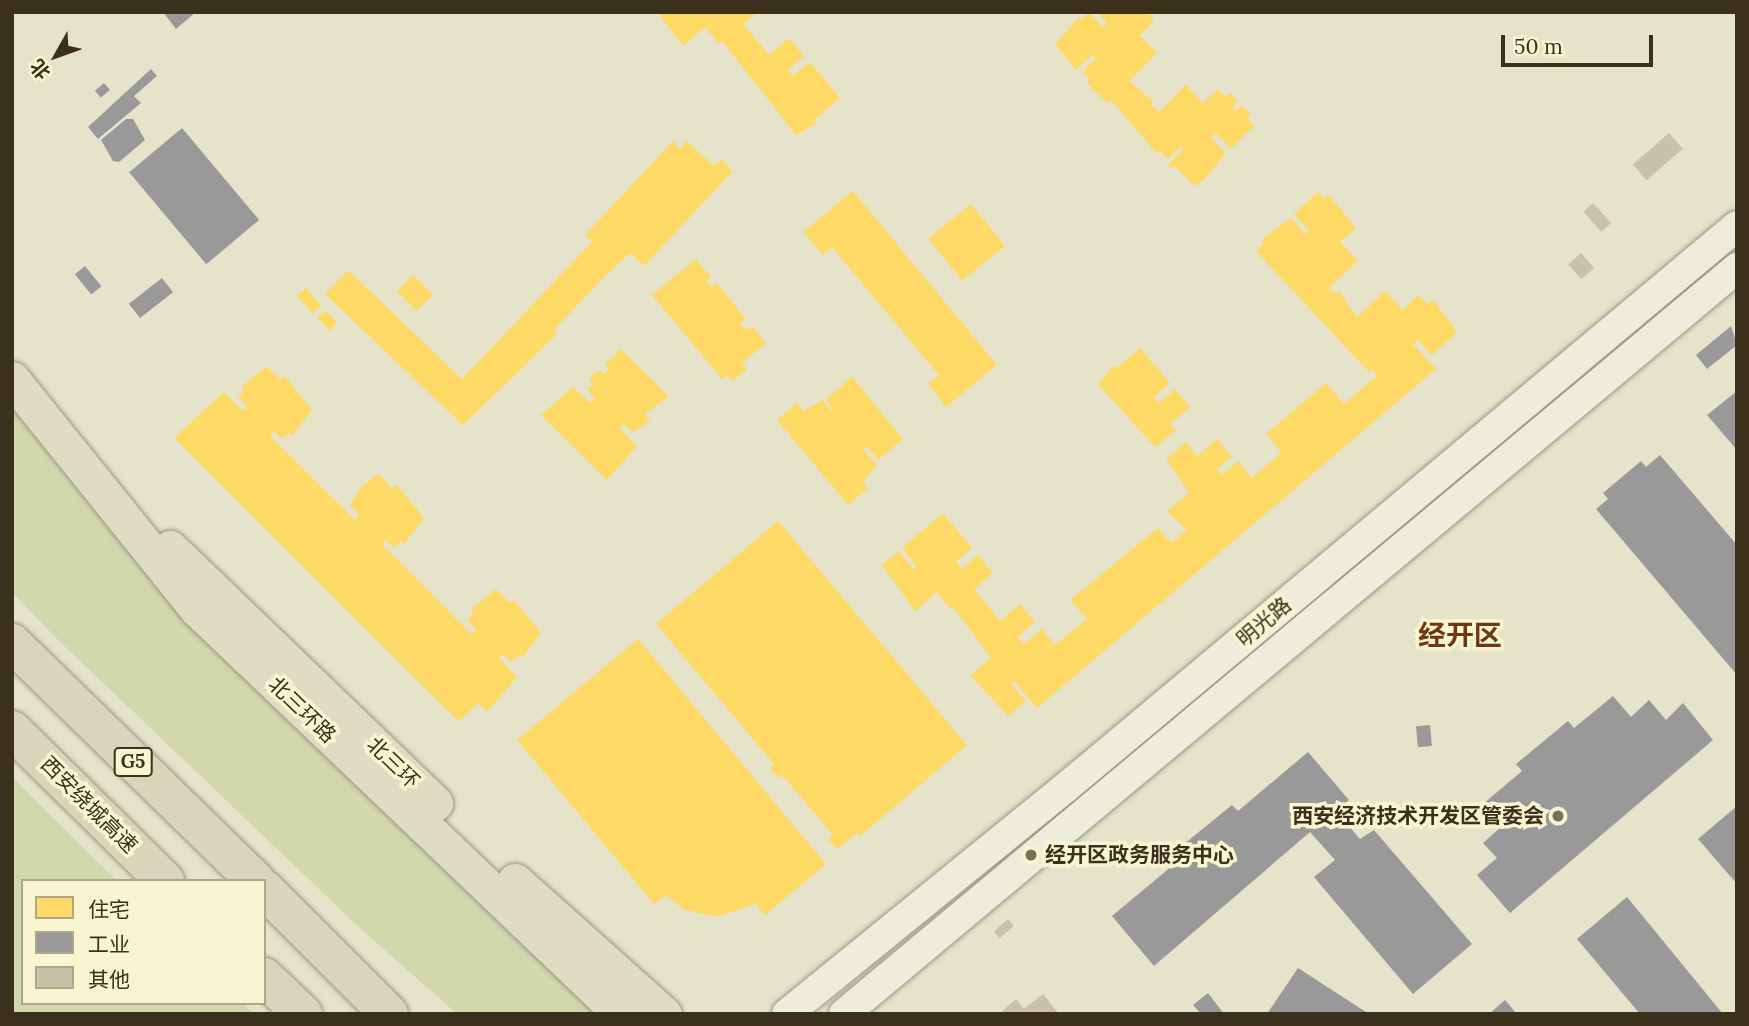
<!DOCTYPE html>
<meta charset="utf-8">
<style>
body{margin:0}
#map{position:relative;width:1749px;height:1026px;overflow:hidden;background:#e6e3cb;font-family:Lora,"Noto Sans SC",serif}
div>[style]{position:absolute}
.green>*{inset:0;background:#d1d9ac}
.homes>*{inset:0;background:#ffd966;transform-origin:0 0}
.industry>*{inset:0;background:#999;transform-origin:0 0}
.building>*{inset:0;background:#cac1ab;transform-origin:0 0}
.roads{filter:drop-shadow(0 0 2px #9b9785) drop-shadow(0 0 2px #9b9785)}
.secondary>*{height:30px;margin:-15px;padding:0 15px;transform-origin:15px;border-radius:15px;background:#eeecdd}
.trunk>*{height:35px;margin:-17.5px;padding:0 17.5px;transform-origin:17.5px;border-radius:17.5px;background:#e0dcc4}
.motorway>*{height:38px;margin:-19px;padding:0 19px;transform-origin:19px;border-radius:19px;background:#dad4bb}
.dots>*{width:19px;height:19px;translate:-50% -50%;box-sizing:border-box;border:4px solid #f9f4d0;border-radius:50%}
span{translate:-50% -50%;white-space:nowrap;text-align:center;line-height:1.15;-webkit-text-stroke:7px #f9f4d0;paint-order:stroke}
.shield-label span{padding:2px 5px;background:#f9f4d0;border:2px solid;border-radius:5px;-webkit-text-stroke-width:0}
.shield-label{font-size:19px;color:#3b301c;font-weight:700}
.street-label{font-size:21px;color:#3b301c}
.poi-label{font-size:21px;color:#3b301c;font-weight:700}
.right{translate:-100% -50%;text-align:right}
.left{translate:0 -50%;text-align:left}
.district-label{font-size:28px;color:#6c3816;font-weight:700}
.frame{position:absolute;inset:0;border:14px solid #3b301c;pointer-events:none}
.legend{position:absolute;left:21px;top:879px;width:245px;height:126px;box-sizing:border-box;background:#f9f4d0;border:2px solid #ada688;margin:0;padding:9px 12px;list-style:none;font-size:21px;color:#3b301c}
.legend li{display:flex;align-items:center;gap:14px;height:35px}
.legend b{width:35px;border:2px solid #ada688}
.north{position:absolute;left:21px;top:21px;width:70px;height:70px;-webkit-text-stroke:5px #f9f4d0;paint-order:stroke;rotate:230deg;font-size:19px;font-weight:700;line-height:28px;text-align:center;color:#3b301c}
.north::after{content:'';display:block;margin:auto;width:24px;height:32px;background:#3b301c;clip-path:polygon(50% 0,100% 100%,50% 72%,0 100%)}
.scale{position:absolute;left:1501px;top:35px;width:152px;height:32px;box-sizing:border-box;border:4px solid #3b301c;border-top:0;padding-left:9px;font-size:21px;line-height:24px;white-space:nowrap;color:#3b301c;-webkit-text-stroke:5px #f9f4d0;paint-order:stroke}
</style>
<div id="map">
<div class="green">
<i style="clip-path:polygon(12px 383px,621px 1014px,457px 1014px,364px 932px,57px 639px,12px 592px)"></i>
<i style="clip-path:polygon(12px 777px,117px 881px,23px 881px,23px 1003px,243px 1003px,254px 1014px,13px 1014px)"></i>
</div>
<div class="homes">
<i style="clip-path:polygon(657px 12px,758px 12px,743px 24px,769px 55px,789px 38px,804px 56px,788px 70px,793px 76px,810px 62px,840px 98px,814px 120px,817px 123px,796px 135px,722px 41px,719px 44px,705px 27px,683px 46px)"></i>
<i style="clip-path:polygon(1089px 12px,1103px 27px,1108px 23px,1097px 12px,1148px 12px,1154px 21px,1140px 35px,1157px 53px,1129px 81px,1154px 102px,1151px 105px,1159px 112px,1186px 85px,1203px 103px,1218px 89px,1226px 97px,1230px 93px,1238px 101px,1232px 107px,1236px 111px,1242px 105px,1251px 114px,1247px 118px,1254px 126px,1231px 149px,1216px 133px,1211px 138px,1226px 153px,1204px 180px,1194px 186px,1175px 166px,1172px 169px,1168px 165px,1183px 149px,1181px 146px,1168px 159px,1160px 151px,1157px 154px,1111px 100px,1107px 103px,1087px 83px,1090px 80px,1082px 72px,1096px 58px,1092px 55px,1076px 70px,1055px 44px,1079px 17px,1081px 20px)"></i>
<i style="clip-path:polygon(673px 141px,680px 149px,687px 141px,714px 166px,721px 159px,733px 171px,644px 266px,630px 253px,606px 275px,554px 330px,558px 333px,463px 425px,325px 294px,348px 270px,462px 379px,592px 242px,585px 235px)"></i>
<i style="clip-path:polygon(853px 191px,997px 365px,946px 407px,928px 384px,939px 375px,832px 247px,823px 255px,803px 232px)"></i>
<i style="clip-path:polygon(1318px 192px,1324px 199px,1329px 195px,1356px 228px,1340px 242px,1358px 261px,1329px 288px,1336px 294px,1339px 291px,1357px 317px,1385px 291px,1403px 310px,1418px 295px,1428px 304px,1433px 300px,1457px 332px,1432px 355px,1418px 340px,1413px 344px,1436px 369px,1037px 708px,1014px 681px,1011px 684px,1026px 701px,1008px 716px,970px 675px,991px 658px,953px 607px,950px 609px,937px 592px,915px 611px,882px 565px,899px 551px,913px 569px,917px 566px,902px 548px,943px 513px,972px 548px,956px 562px,962px 569px,978px 555px,993px 573px,974px 589px,1000px 621px,1020px 604px,1035px 622px,1018px 637px,1024px 644px,1042px 629px,1055px 645px,1087px 619px,1070px 600px,1158px 528px,1171px 543px,1187px 530px,1167px 511px,1189px 493px,1166px 459px,1186px 442px,1197px 456px,1217px 439px,1232px 457px,1217px 469px,1222px 475px,1238px 461px,1252px 478px,1282px 452px,1266px 434px,1326px 383px,1344px 404px,1377px 376px,1372px 369px,1369px 372px,1256px 251px,1264px 243px,1261px 240px,1291px 218px,1305px 234px,1309px 231px,1294px 214px)"></i>
<i style="left:971px;top:204px;width:54px;height:55px;rotate:51deg"></i>
<i style="clip-path:polygon(696px 259px,711px 277px,706px 281px,711px 287px,717px 283px,746px 319px,740px 323px,746px 330px,752px 326px,766px 343px,742px 363px,747px 369px,733px 381px,727px 375px,722px 379px,652px 295px)"></i>
<i style="left:413px;top:275px;width:28px;height:23px;rotate:45deg"></i>
<i style="left:306px;top:288px;width:23px;height:12px;rotate:49deg"></i>
<i style="left:325px;top:310px;width:18px;height:11px;rotate:45deg"></i>
<i style="clip-path:polygon(1140px 348px,1170px 383px,1154px 397px,1159px 403px,1175px 389px,1190px 407px,1170px 424px,1176px 430px,1155px 447px,1098px 384px,1114px 365px,1117px 368px)"></i>
<i style="clip-path:polygon(621px 349px,669px 396px,645px 414px,650px 419px,641px 428px,632px 432px,624px 424px,619px 428px,637px 446px,607px 480px,541px 415px,573px 387px,590px 403px,595px 398px,587px 389px,593px 383px,589px 379px,599px 370px,604px 374px,609px 369px,605px 365px)"></i>
<i style="clip-path:polygon(267px 366px,281px 380px,285px 376px,312px 410px,292px 436px,289px 433px,282px 439px,274px 431px,270px 436px,354px 519px,359px 514px,350px 505px,362px 486px,379px 474px,393px 489px,397px 485px,424px 518px,404px 544px,401px 541px,394px 548px,386px 540px,382px 544px,471px 634px,476px 629px,467px 620px,474px 613px,470px 610px,496px 589px,510px 603px,514px 600px,541px 633px,522px 658px,519px 655px,511px 662px,503px 654px,499px 658px,517px 677px,487px 712px,478px 703px,459px 722px,174px 438px,224px 392px,243px 411px,247px 406px,238px 397px,245px 390px,241px 387px)"></i>
<i style="clip-path:polygon(852px 377px,903px 439px,878px 460px,867px 446px,863px 449px,877px 465px,863px 482px,868px 488px,848px 505px,777px 420px,797px 403px,803px 411px,822px 400px,835px 415px,826px 399px)"></i>
<i style="clip-path:polygon(778px 521px,967px 745px,860px 836px,857px 833px,837px 849px,828px 839px,833px 835px,782px 775px,778px 778px,770px 768px,774px 764px,656px 624px)"></i>
<i style="clip-path:polygon(638px 639px,826px 864px,765px 915px,755px 904px,716px 917px,683px 909px,666px 895px,654px 904px,517px 740px)"></i>
</div>
<div class="industry">
<i style="clip-path:polygon(163px 12px,196px 12px,176px 29px)"></i>
<i style="clip-path:polygon(151px 69px,157px 76px,134px 96px,141px 103px,98px 139px,88px 127px)"></i>
<i style="left:104px;top:83px;width:9px;height:12px;rotate:49deg"></i>
<i style="clip-path:polygon(126px 119px,133px 119px,145px 140px,119px 162px,113px 161px,101px 140px)"></i>
<i style="left:182px;top:128px;width:120px;height:69px;rotate:50deg"></i>
<i style="left:85px;top:266px;width:26px;height:13px;rotate:51deg"></i>
<i style="left:162px;top:278px;width:18px;height:42px;rotate:52deg"></i>
<i style="clip-path:polygon(1731px 326px,1737px 345px,1707px 369px,1696px 355px)"></i>
<i style="clip-path:polygon(1737px 391px,1737px 450px,1707px 415px)"></i>
<i style="clip-path:polygon(1660px 455px,1737px 545px,1737px 675px,1596px 509px,1608px 499px,1603px 493px,1641px 461px,1646px 467px)"></i>
<i style="clip-path:polygon(1613px 696px,1631px 717px,1649px 700px,1666px 720px,1683px 703px,1713px 740px,1510px 913px,1477px 875px,1497px 858px,1483px 843px,1501px 827px,1483px 804px,1522px 771px,1516px 764px,1568px 721px,1574px 728px)"></i>
<i style="left:1430px;top:725px;width:21px;height:14px;rotate:85deg"></i>
<i style="clip-path:polygon(1308px 752px,1349px 800px,1336px 811px,1360px 839px,1374px 830px,1472px 944px,1413px 994px,1314px 877px,1335px 860px,1310px 832px,1154px 966px,1112px 916px,1184px 856px,1178px 849px,1232px 805px,1238px 811px)"></i>
<i style="clip-path:polygon(1737px 806px,1737px 884px,1698px 839px)"></i>
<i style="clip-path:polygon(1627px 897px,1723px 1014px,1640px 1014px,1577px 939px)"></i>
<i style="clip-path:polygon(1298px 968px,1369px 1014px,1267px 1014px)"></i>
<i style="clip-path:polygon(1208px 993px,1224px 1014px,1201px 1014px,1193px 1005px)"></i>
<i style="clip-path:polygon(1505px 1000px,1517px 1014px,1489px 1014px)"></i>
</div>
<div class="building">
<i style="left:1669px;top:133px;width:21px;height:48px;rotate:49deg"></i>
<i style="left:1593px;top:203px;width:27px;height:13px;rotate:48deg"></i>
<i style="left:1581px;top:253px;width:20px;height:17px;rotate:49deg"></i>
<i style="left:1008px;top:919px;width:9px;height:19px;rotate:49deg"></i>
<i style="clip-path:polygon(1043px 994px,1059px 1014px,999px 1014px,1016px 999px,1024px 1009px)"></i>
</div>
<div class="roads">
<div class="secondary">
<i style="left:787px;top:1014px;width:357px;rotate:-39.1deg"></i>
<i style="left:1064px;top:789px;width:877px;rotate:-39.91deg"></i>
<i style="left:844px;top:1014px;width:1164px;rotate:-39.87deg"></i>
</div>
<div class="trunk">
<i style="left:12px;top:379px;width:294px;rotate:51.2deg"></i>
<i style="left:196px;top:608px;width:588px;rotate:43.69deg"></i>
<i style="left:170px;top:548px;width:368px;rotate:43.9deg"></i>
<i style="left:515px;top:881px;width:200px;rotate:41.8deg"></i>
</div>
<div class="motorway">
<i style="left:12px;top:643px;width:341px;rotate:44.3deg"></i>
<i style="left:12px;top:730px;width:215px;rotate:44.6deg"></i>
<i style="left:264px;top:889px;width:177px;rotate:45deg"></i>
<i style="left:264px;top:977px;width:54px;rotate:43.5deg"></i>
</div>
</div>
<div class="dots">
<i style="left:1558px;top:816px;background:#776f59"></i>
<i style="left:1031px;top:855px;background:#776f59"></i>
</div>
<div class="shield-label">
<span style="left:133px;top:762px">G5</span>
</div>
<div class="street-label">
<span style="left:1264px;top:622px;rotate:-40deg">明光路</span>
<span style="left:302px;top:710px;rotate:44deg">北三环路</span>
<span style="left:393px;top:763px;rotate:44deg">北三环</span>
<span style="left:89px;top:805px;rotate:45deg">西安绕城高速</span>
</div>
<div class="poi-label">
<span class="right" style="left:1544px;top:816px">西安经济技术开发区管委会</span>
<span class="left" style="left:1045px;top:855px">经开区政务服务中心</span>
</div>
<div class="district-label">
<span style="left:1460px;top:635px">经开区</span>
</div>
<div class="frame"></div>
<ul class="legend">
<li><b style="height:19px;background:#ffd966"></b>住宅</li>
<li><b style="height:19px;background:#999"></b>工业</li>
<li><b style="height:19px;background:#cac1ab"></b>其他</li>
</ul>
<div class="north">北</div>
<div class="scale">50 m</div>
</div>
